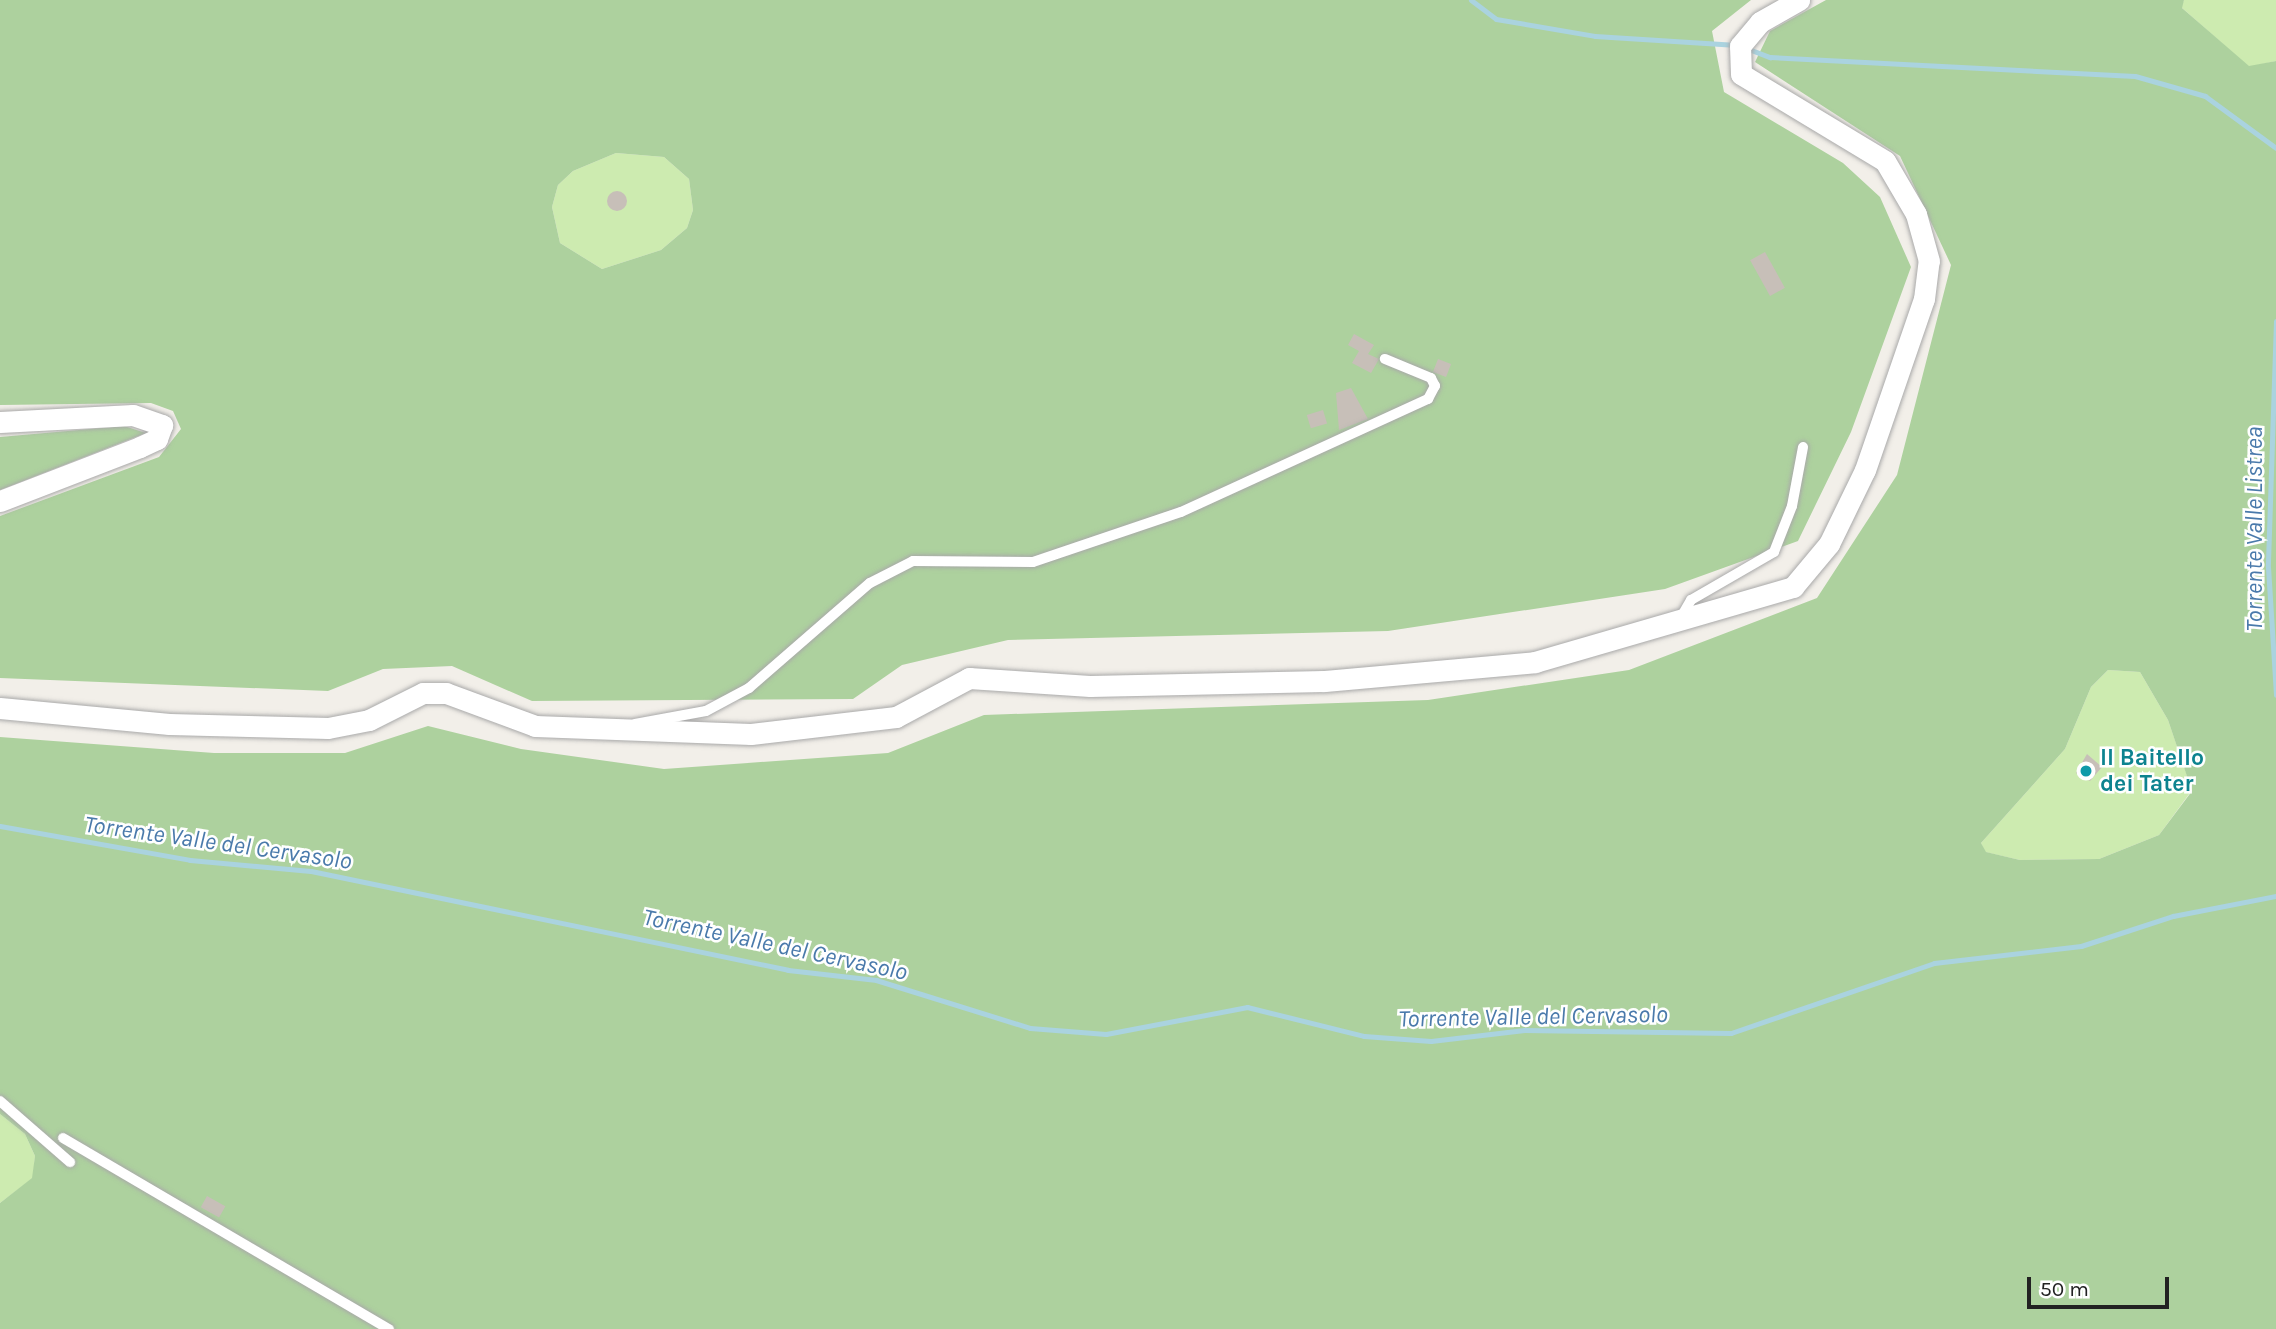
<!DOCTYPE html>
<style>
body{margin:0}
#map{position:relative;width:2276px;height:1329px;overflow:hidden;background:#f2efe9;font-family:Karla,sans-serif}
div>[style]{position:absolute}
.grass>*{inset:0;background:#cdebb0}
.forest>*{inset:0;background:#add19e}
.stream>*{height:5px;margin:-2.5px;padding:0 2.5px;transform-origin:2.5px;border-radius:2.5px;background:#aad3df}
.building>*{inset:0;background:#c7bfb8;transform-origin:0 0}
.round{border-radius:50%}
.roads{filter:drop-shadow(0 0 2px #a9a9a9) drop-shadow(0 0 2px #a9a9a9)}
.service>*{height:10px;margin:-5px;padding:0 5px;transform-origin:5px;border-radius:5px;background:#fff}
.minor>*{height:21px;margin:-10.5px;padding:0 10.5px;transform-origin:10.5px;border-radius:10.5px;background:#fff}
.dots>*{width:19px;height:19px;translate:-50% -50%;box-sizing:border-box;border:4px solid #fff;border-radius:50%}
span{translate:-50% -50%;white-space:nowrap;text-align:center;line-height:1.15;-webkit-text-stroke:5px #fff;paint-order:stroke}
.culture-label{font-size:23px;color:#0d838f;font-weight:700}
.left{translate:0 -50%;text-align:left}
.water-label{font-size:24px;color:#4a7aab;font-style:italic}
.scale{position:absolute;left:2027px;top:1277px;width:142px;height:32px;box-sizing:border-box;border:4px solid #222;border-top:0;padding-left:9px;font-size:21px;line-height:24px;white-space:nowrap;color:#222;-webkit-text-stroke:5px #fff;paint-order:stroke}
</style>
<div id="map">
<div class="grass">
<i style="clip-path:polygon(2184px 0,2276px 0,2276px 61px,2249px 67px,2181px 7px)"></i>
<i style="clip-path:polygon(616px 153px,664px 157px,689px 179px,693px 210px,687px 228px,661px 250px,602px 269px,560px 243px,552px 207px,558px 185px,573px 171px)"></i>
<i style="clip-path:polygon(2108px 670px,2140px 672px,2168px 720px,2192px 790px,2159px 835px,2099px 859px,2020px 860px,1985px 852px,1981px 843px,2065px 749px,2091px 687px)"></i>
<i style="clip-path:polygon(0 1114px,25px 1134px,35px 1156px,33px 1178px,0 1203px)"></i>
</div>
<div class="forest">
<i style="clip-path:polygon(evenodd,0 0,1751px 0,1712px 31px,1724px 92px,1843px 163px,1880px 197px,1911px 267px,1851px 432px,1798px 541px,1665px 589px,1388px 631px,1008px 640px,902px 665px,853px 699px,532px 701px,452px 666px,383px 669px,328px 691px,0 678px,0 516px,159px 457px,181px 429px,173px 411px,151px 403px,0 405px,0 0,616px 153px,664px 157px,689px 179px,693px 210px,687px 228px,661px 250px,602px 269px,560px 243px,552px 207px,558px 185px,573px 171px,616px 153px)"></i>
<i style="clip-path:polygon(evenodd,1826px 0,2184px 0,2182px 8px,2249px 66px,2276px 61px,2276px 1329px,0 1329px,0 1203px,32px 1178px,35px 1156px,25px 1134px,0 1114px,0 737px,214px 753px,345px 753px,428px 726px,521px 749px,664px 769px,888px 753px,984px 715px,1428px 700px,1629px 670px,1817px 598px,1897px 475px,1951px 265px,1900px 156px,1755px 62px,1770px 31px,1826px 0,2108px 670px,2140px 672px,2168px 720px,2192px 791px,2159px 835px,2099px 859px,2020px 860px,1986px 852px,1981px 843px,2065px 749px,2091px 687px,2108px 670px)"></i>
<i style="clip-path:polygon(124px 426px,146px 433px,0 490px,0 437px)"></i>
</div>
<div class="stream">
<i style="left:1471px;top:0;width:31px;rotate:37deg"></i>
<i style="left:1496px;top:19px;width:100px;rotate:9.7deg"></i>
<i style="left:1595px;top:36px;width:142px;rotate:3.6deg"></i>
<i style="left:1746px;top:48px;width:26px;rotate:21deg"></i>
<i style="left:1770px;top:57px;width:365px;rotate:3deg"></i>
<i style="left:2135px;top:76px;width:73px;rotate:15.9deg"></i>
<i style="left:2205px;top:96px;width:88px;rotate:36.2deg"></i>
<i style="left:2276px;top:321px;width:246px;rotate:91.9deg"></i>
<i style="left:2268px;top:567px;width:128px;rotate:86.4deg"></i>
<i style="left:0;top:826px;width:193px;rotate:10.1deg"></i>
<i style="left:190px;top:860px;width:121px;rotate:5.2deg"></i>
<i style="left:311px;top:871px;width:487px;rotate:11.7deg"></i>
<i style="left:788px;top:970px;width:89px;rotate:6.5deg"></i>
<i style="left:876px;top:980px;width:161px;rotate:17.3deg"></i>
<i style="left:1030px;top:1028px;width:76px;rotate:4.5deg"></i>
<i style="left:1106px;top:1034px;width:144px;rotate:-10.8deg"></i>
<i style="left:1247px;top:1007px;width:121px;rotate:13.9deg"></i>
<i style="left:1364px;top:1036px;width:67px;rotate:4.3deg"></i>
<i style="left:1431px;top:1041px;width:94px;rotate:-6.7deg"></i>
<i style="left:1524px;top:1030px;width:207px;rotate:0.8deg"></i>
<i style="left:1731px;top:1033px;width:215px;rotate:-19deg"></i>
<i style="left:1934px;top:963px;width:148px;rotate:-6.6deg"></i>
<i style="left:2081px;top:946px;width:97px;rotate:-18.1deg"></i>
<i style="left:2173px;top:916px;width:105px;rotate:-11deg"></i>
</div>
<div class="building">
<i class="round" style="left:607px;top:191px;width:20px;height:20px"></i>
<i style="left:1765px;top:252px;width:41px;height:17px;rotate:61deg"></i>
<i style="clip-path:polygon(1354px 334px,1374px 345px,1368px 354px,1379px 359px,1371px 373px,1352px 363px,1359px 351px,1348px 345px)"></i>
<i style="left:1438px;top:359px;width:14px;height:14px;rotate:21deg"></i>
<i style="clip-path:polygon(1351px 388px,1368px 419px,1339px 430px,1336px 393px)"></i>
<i style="left:1323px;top:410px;width:14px;height:17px;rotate:73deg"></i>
<i style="clip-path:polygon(2087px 754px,2102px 767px,2090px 781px,2076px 773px)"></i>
<i style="left:207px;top:1196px;width:21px;height:13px;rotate:29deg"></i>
</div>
<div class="roads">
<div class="service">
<i style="left:1680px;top:619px;width:22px;rotate:-60deg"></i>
<i style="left:1691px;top:600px;width:96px;rotate:-30deg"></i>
<i style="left:1774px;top:552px;width:49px;rotate:-68.6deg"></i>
<i style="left:1792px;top:506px;width:60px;rotate:-79.4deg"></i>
<i style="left:635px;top:724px;width:72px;rotate:-10.4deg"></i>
<i style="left:706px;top:711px;width:49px;rotate:-28.1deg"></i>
<i style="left:749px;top:688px;width:160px;rotate:-41deg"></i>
<i style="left:870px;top:583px;width:48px;rotate:-27.1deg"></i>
<i style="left:913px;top:561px;width:120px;rotate:0.5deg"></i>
<i style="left:1033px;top:562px;width:156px;rotate:-18.7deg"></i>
<i style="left:1181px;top:512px;width:272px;rotate:-24.6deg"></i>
<i style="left:1428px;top:399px;width:15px;rotate:-62deg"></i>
<i style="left:1435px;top:386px;width:9px;rotate:-117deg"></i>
<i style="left:1431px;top:378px;width:50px;rotate:-157.6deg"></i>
<i style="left:0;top:1101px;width:93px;rotate:41.1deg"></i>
<i style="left:63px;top:1138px;width:378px;rotate:30.4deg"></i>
</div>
<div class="minor">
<i style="left:0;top:422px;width:133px;rotate:-3deg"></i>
<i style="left:133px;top:415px;width:31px;rotate:19deg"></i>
<i style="left:162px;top:425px;width:15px;rotate:110deg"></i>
<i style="left:157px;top:439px;width:19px;rotate:155deg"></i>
<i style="left:140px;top:447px;width:150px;rotate:158.9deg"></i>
<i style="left:0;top:708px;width:170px;rotate:5.4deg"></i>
<i style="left:169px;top:724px;width:159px;rotate:1.4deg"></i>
<i style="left:328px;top:728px;width:42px;rotate:-11deg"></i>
<i style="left:369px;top:720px;width:60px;rotate:-26.6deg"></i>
<i style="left:423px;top:693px;width:23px"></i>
<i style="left:446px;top:693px;width:95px;rotate:20.3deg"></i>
<i style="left:535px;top:726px;width:216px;rotate:2.1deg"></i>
<i style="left:751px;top:734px;width:146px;rotate:-6.7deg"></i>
<i style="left:896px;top:717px;width:83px;rotate:-28.1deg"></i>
<i style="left:969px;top:678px;width:121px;rotate:3.8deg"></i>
<i style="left:1090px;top:686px;width:234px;rotate:-1.2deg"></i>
<i style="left:1324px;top:681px;width:212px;rotate:-5.1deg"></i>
<i style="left:1535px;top:662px;width:269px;rotate:-16.2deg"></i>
<i style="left:1793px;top:587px;width:56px;rotate:-50.1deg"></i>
<i style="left:1829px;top:544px;width:82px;rotate:-64.1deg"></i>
<i style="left:1865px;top:470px;width:181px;rotate:-71deg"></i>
<i style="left:1924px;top:299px;width:38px;rotate:-83deg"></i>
<i style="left:1929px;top:261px;width:49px;rotate:-105.5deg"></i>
<i style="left:1916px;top:214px;width:61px;rotate:-120.3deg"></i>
<i style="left:1885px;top:161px;width:168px;rotate:-148.9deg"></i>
<i style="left:1741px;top:74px;width:28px;rotate:-92deg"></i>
<i style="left:1740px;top:46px;width:31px;rotate:-50deg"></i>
<i style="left:1760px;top:22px;width:45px;rotate:-29.4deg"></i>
</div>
</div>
<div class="dots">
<i style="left:2086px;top:771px;background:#0f9aa8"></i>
</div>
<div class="culture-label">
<span class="left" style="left:2100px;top:771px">Il Baitello<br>dei Tater</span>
</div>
<div class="water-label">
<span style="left:2255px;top:529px;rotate:-90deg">Torrente Valle Listrea</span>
<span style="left:218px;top:843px;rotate:8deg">Torrente Valle del Cervasolo</span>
<span style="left:775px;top:945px;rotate:12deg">Torrente Valle del Cervasolo</span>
<span style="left:1533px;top:1017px;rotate:-1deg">Torrente Valle del Cervasolo</span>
</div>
<div class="scale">50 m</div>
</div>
